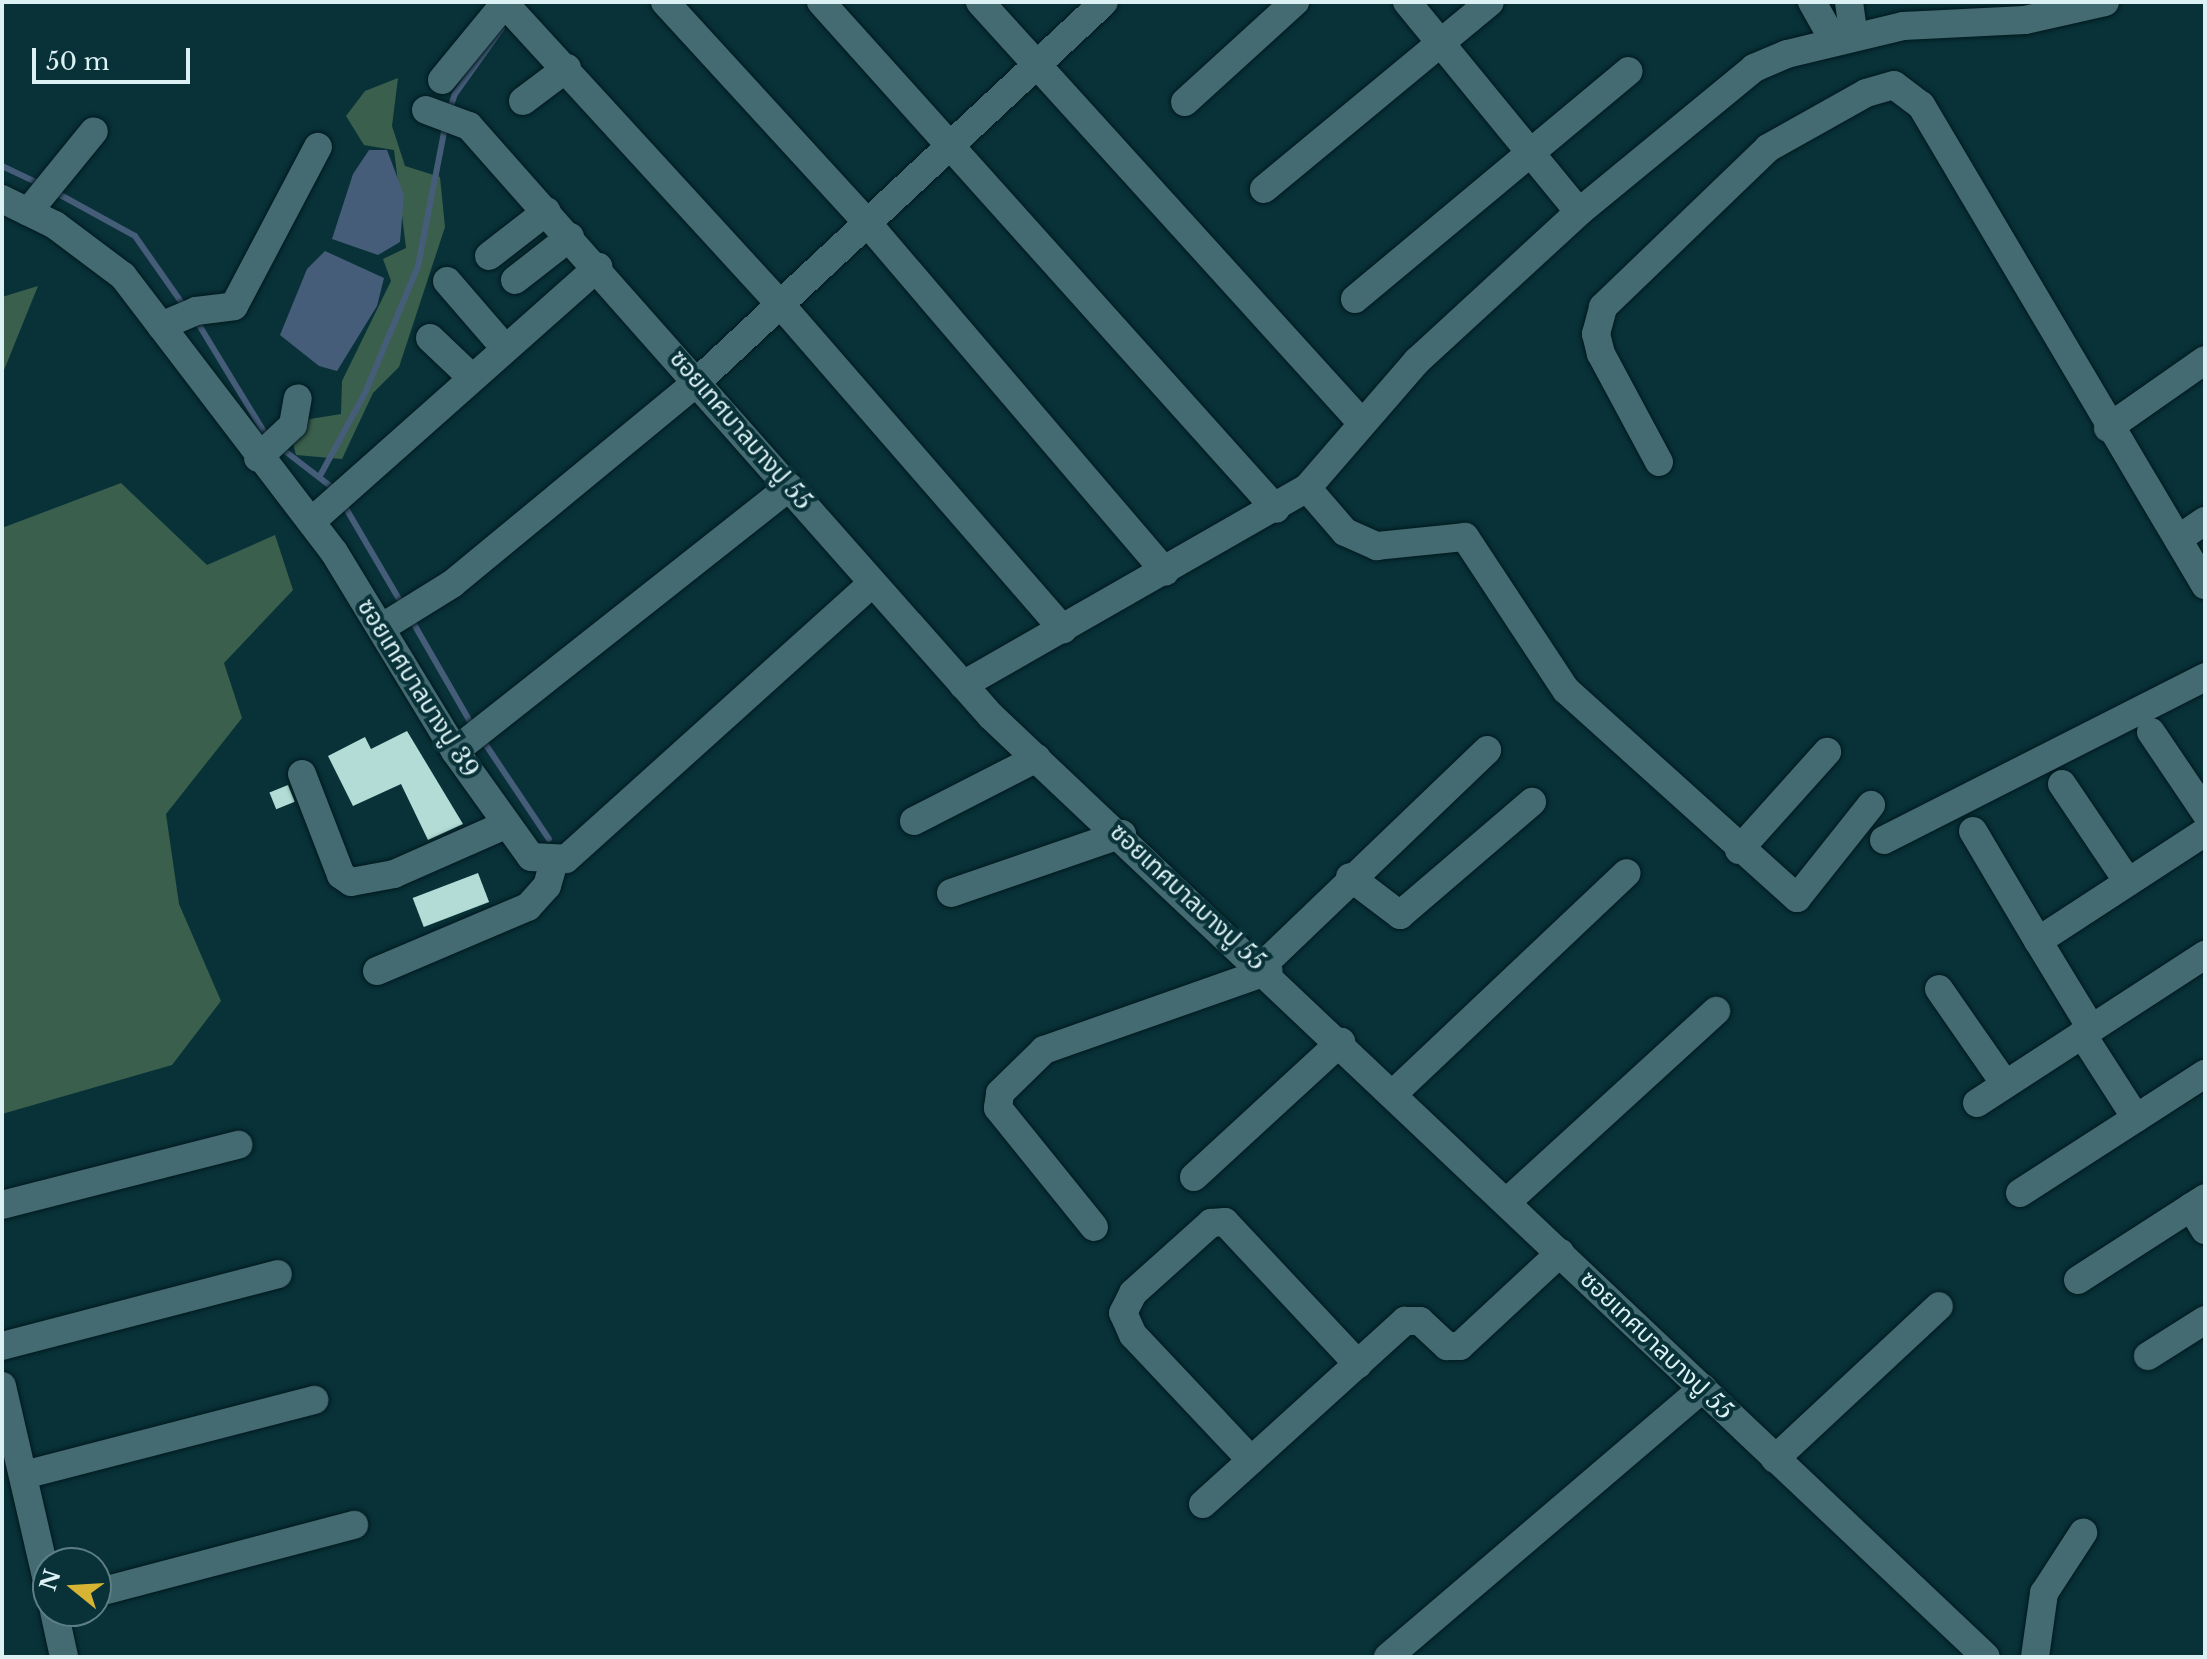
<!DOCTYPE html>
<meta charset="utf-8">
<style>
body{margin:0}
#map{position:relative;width:2207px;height:1659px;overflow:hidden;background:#083238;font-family:"Libre Baskerville","Noto Sans Thai",serif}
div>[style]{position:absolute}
.green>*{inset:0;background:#3b5f4d}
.water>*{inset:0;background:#465d7a}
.stream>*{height:6px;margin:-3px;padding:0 3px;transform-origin:3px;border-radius:3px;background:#465d7a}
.building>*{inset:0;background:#b2dcd5;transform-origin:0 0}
.roads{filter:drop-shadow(0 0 2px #00191d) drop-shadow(0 0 2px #00191d)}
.minor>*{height:28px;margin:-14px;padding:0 14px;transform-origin:14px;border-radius:14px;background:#446b71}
span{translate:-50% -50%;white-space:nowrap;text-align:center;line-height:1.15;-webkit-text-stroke:8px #083238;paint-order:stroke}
.street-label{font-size:24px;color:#dcf1f4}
.frame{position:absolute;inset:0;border:4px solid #dcf1f4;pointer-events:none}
.north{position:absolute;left:32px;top:1547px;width:80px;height:80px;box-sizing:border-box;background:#083238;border:2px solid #5d7e83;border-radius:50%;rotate:288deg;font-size:22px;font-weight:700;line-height:32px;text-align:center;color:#dcf1f4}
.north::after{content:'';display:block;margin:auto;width:28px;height:36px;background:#d8b434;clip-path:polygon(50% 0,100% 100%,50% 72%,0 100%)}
.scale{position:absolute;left:32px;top:48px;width:158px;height:36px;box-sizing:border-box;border:4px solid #dcf1f4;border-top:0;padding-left:10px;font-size:24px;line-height:28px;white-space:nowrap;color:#dcf1f4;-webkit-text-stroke:6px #083238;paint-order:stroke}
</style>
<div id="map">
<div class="green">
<i style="clip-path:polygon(398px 78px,392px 126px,405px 166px,440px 177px,445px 227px,399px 367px,373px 393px,342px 459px,296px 455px,289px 429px,304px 420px,341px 414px,342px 381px,391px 281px,383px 259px,406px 248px,394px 150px,364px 145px,346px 116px,365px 91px)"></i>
<i style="clip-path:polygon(38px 286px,2px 375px,2px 297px)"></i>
<i style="clip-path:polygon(121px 483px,207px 565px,275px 535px,293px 590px,224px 663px,242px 718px,166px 814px,179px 904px,221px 1001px,172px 1065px,2px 1114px,2px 528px)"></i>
</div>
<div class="water">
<i style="clip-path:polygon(369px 150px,387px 150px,404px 195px,400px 242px,378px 255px,332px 239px,353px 174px)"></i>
<i style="clip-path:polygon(325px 251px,384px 278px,377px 306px,337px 371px,319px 366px,280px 335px,307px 269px)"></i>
</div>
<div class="stream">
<i style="left:449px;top:112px;width:19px;rotate:-72deg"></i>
<i style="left:455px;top:94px;width:81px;rotate:-54.5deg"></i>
<i style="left:2px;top:166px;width:44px;rotate:25.4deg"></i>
<i style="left:55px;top:192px;width:91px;rotate:28.8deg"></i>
<i style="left:135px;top:236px;width:85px;rotate:55deg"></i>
<i style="left:196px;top:320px;width:137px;rotate:58.7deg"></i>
<i style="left:281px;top:448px;width:67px;rotate:37.7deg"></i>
<i style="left:321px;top:474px;width:92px;rotate:-61.5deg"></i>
<i style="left:365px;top:393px;width:138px;rotate:-67.3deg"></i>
<i style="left:418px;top:266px;width:142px;rotate:-79deg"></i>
<i style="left:344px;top:505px;width:117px;rotate:59.7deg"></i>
<i style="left:411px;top:619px;width:125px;rotate:60.1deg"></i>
<i style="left:482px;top:739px;width:120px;rotate:56.2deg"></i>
</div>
<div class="building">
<i style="clip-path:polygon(407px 731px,463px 824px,428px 840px,401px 784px,353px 806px,328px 756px,365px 737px,371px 749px)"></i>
<i style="left:288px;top:785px;width:18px;height:20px;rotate:68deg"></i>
<i style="left:478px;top:873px;width:31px;height:70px;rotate:69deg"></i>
</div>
<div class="roads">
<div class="minor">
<i style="left:665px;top:2px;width:302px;rotate:47.5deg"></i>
<i style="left:869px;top:225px;width:456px;rotate:49.5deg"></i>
<i style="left:821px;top:2px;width:681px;rotate:48.09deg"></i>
<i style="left:980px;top:2px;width:567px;rotate:47.79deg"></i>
<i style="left:1407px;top:2px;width:271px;rotate:50.7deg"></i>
<i style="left:1812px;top:2px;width:45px;rotate:60.6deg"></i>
<i style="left:1849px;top:2px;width:35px;rotate:82deg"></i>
<i style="left:505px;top:4px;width:408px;rotate:47.5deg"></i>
<i style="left:781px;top:305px;width:430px;rotate:49deg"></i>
<i style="left:442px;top:80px;width:101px;rotate:-50.6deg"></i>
<i style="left:523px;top:101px;width:55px;rotate:-36.9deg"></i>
<i style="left:1185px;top:102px;width:149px;rotate:-42.3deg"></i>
<i style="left:426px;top:110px;width:46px;rotate:20.4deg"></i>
<i style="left:469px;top:126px;width:788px;rotate:48.5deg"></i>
<i style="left:991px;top:716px;width:1369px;rotate:43.4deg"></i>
<i style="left:1264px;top:189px;width:293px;rotate:-39.6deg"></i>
<i style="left:2px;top:199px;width:59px;rotate:26.1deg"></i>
<i style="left:55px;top:225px;width:85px;rotate:36.9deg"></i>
<i style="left:123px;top:276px;width:347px;rotate:52.6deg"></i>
<i style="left:334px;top:552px;width:233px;rotate:58.7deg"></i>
<i style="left:455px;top:751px;width:130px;rotate:54.4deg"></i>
<i style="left:531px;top:857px;width:35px;rotate:3deg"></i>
<i style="left:566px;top:859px;width:412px;rotate:-42deg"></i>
<i style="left:28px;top:212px;width:104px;rotate:-50.8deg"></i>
<i style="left:489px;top:256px;width:73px;rotate:-37.8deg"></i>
<i style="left:515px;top:280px;width:70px;rotate:-38deg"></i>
<i style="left:447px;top:281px;width:87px;rotate:49.2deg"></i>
<i style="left:1355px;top:299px;width:356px;rotate:-39.8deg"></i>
<i style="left:161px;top:326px;width:38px;rotate:-23deg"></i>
<i style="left:196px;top:311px;width:38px;rotate:-7deg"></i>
<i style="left:234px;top:306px;width:180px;rotate:-62.2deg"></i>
<i style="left:430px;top:338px;width:55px;rotate:43.5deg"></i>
<i style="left:2108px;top:428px;width:118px;rotate:-35deg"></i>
<i style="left:258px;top:458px;width:48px;rotate:-43.3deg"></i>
<i style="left:293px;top:425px;width:27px;rotate:-80deg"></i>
<i style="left:1659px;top:462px;width:123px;rotate:-118.2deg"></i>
<i style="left:1601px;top:354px;width:21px;rotate:-104deg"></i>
<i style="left:1596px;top:334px;width:28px;rotate:-75deg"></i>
<i style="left:1603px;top:307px;width:229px;rotate:-43.9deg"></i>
<i style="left:1768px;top:148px;width:112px;rotate:-29.3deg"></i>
<i style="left:1866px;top:93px;width:29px;rotate:-16deg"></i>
<i style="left:1894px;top:85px;width:34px;rotate:37deg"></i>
<i style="left:1921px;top:105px;width:558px;rotate:59.39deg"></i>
<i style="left:1307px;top:488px;width:58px;rotate:49.2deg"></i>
<i style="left:1345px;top:532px;width:35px;rotate:24deg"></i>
<i style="left:1377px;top:546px;width:88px;rotate:-5.8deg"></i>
<i style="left:1465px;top:537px;width:183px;rotate:56.6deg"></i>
<i style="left:1566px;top:690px;width:311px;rotate:42deg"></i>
<i style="left:1797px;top:898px;width:119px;rotate:-51.5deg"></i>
<i style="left:312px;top:521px;width:383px;rotate:-41.6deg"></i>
<i style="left:2178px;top:539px;width:32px;rotate:-34deg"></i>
<i style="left:381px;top:628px;width:84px;rotate:-31.8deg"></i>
<i style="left:452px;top:584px;width:319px;rotate:-39.5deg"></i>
<i style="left:698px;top:381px;width:555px;rotate:-43.03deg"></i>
<i style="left:963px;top:685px;width:396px;rotate:-29.8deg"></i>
<i style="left:1307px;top:488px;width:168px;rotate:-49.1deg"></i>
<i style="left:1417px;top:361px;width:220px;rotate:-42.6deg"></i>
<i style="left:1579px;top:212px;width:227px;rotate:-39.4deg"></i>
<i style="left:1754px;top:68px;width:36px;rotate:-23deg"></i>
<i style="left:1787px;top:54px;width:119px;rotate:-13.6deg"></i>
<i style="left:1903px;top:26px;width:122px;rotate:-2.8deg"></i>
<i style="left:2025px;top:20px;width:82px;rotate:-12.7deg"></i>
<i style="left:2151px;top:732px;width:97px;rotate:56deg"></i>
<i style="left:455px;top:751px;width:426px;rotate:-38.3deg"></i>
<i style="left:302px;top:774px;width:108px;rotate:68.9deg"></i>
<i style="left:341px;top:875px;width:12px;rotate:35deg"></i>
<i style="left:351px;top:882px;width:44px;rotate:-10.5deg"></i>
<i style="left:394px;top:874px;width:121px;rotate:-23.8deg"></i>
<i style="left:2062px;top:784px;width:118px;rotate:56deg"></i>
<i style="left:914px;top:821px;width:138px;rotate:-27.1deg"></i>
<i style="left:1973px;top:831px;width:128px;rotate:59.4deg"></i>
<i style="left:1884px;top:840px;width:360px;rotate:-26.9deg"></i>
<i style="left:1739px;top:850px;width:132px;rotate:-48.1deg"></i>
<i style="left:1350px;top:877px;width:63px;rotate:37.2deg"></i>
<i style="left:1400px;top:915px;width:174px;rotate:-40.6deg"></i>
<i style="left:951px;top:893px;width:181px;rotate:-19deg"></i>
<i style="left:1262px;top:966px;width:312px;rotate:-43.8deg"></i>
<i style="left:377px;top:971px;width:164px;rotate:-23deg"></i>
<i style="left:528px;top:907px;width:28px;rotate:-48deg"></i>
<i style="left:547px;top:886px;width:25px;rotate:-74deg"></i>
<i style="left:1939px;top:989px;width:116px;rotate:55.2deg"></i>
<i style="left:2091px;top:1028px;width:102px;rotate:-121.3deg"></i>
<i style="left:2038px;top:941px;width:199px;rotate:-33.1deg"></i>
<i style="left:2082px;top:1034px;width:100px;rotate:57.3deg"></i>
<i style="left:1394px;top:1093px;width:320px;rotate:-43.4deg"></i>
<i style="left:1977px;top:1103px;width:272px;rotate:-33deg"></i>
<i style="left:1194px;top:1177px;width:200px;rotate:-42.6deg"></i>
<i style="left:2020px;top:1193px;width:220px;rotate:-32.8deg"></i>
<i style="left:1508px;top:1201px;width:282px;rotate:-42.4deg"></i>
<i style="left:2px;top:1205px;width:244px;rotate:-14.3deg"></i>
<i style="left:2191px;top:1207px;width:27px;rotate:59deg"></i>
<i style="left:1094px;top:1227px;width:153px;rotate:-128.9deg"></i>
<i style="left:998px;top:1108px;width:15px;rotate:-82deg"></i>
<i style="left:1000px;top:1093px;width:62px;rotate:-44.3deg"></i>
<i style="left:1044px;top:1050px;width:238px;rotate:-19.4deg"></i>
<i style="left:2078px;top:1280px;width:151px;rotate:-32.8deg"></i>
<i style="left:2px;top:1346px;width:285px;rotate:-14.6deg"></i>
<i style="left:2148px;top:1356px;width:67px;rotate:-32.3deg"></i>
<i style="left:2px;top:1386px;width:204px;rotate:77deg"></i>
<i style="left:1775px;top:1459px;width:224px;rotate:-43deg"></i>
<i style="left:1251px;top:1460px;width:172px;rotate:-133.3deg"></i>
<i style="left:1133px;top:1335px;width:24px;rotate:-114deg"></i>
<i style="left:1123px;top:1313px;width:22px;rotate:-63deg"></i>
<i style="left:1133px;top:1293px;width:105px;rotate:-41.9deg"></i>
<i style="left:1211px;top:1223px;width:14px;rotate:-4deg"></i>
<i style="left:1225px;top:1222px;width:195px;rotate:46.9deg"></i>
<i style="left:24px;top:1475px;width:300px;rotate:-14.5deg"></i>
<i style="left:1203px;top:1504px;width:273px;rotate:-42.2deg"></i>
<i style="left:1405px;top:1321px;width:15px"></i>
<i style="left:1420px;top:1321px;width:37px;rotate:43deg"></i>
<i style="left:1447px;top:1346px;width:13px"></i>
<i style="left:1460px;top:1346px;width:137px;rotate:-42.9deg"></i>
<i style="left:96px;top:1593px;width:267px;rotate:-14.8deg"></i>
<i style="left:54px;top:1611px;width:47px;rotate:77.7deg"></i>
<i style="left:1388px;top:1657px;width:414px;rotate:-40.5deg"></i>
<i style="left:2035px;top:1657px;width:65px;rotate:-82deg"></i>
<i style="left:2044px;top:1593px;width:72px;rotate:-57deg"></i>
</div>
</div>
<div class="street-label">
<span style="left:741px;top:430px;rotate:49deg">ซอยเทศบาลบางปู 55</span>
<span style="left:418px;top:688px;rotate:58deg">ซอยเทศบาลบางปู 39</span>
<span style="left:1188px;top:897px;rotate:43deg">ซอยเทศบาลบางปู 55</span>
<span style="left:1657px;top:1345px;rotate:44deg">ซอยเทศบาลบางปู 55</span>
</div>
<div class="frame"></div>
<div class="north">N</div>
<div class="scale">50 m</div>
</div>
